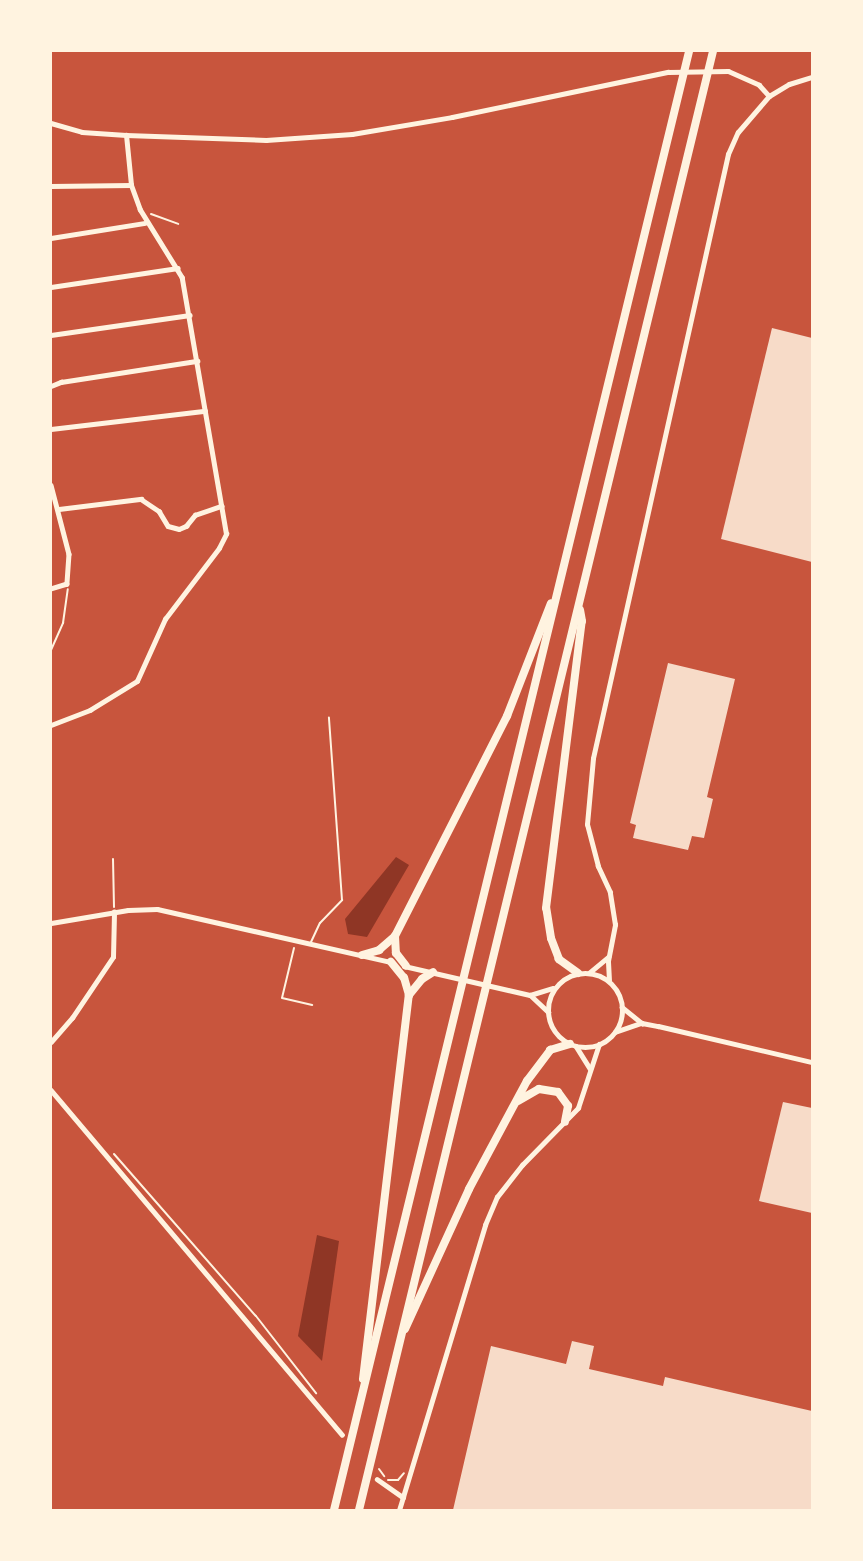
<!DOCTYPE html>
<style>
body{margin:0}
#map{position:relative;width:863px;height:1561px;overflow:hidden;background:#c8553d;font-family:Cabin,sans-serif}
div>[style]{position:absolute}
.water>*{inset:0;background:#8f3625}
.building>*{inset:0;background:#f7dbc8}
.path>*{height:2px;margin:-1px;padding:0 1px;transform-origin:1px;border-radius:1px;background:#fff3e0}
.service>*{height:2px;margin:-1px;padding:0 1px;transform-origin:1px;border-radius:1px;background:#fff3e0}
.minor>*{height:4.5px;margin:-2.25px;padding:0 2.25px;transform-origin:2.25px;border-radius:2.25px;background:#fff3e0}
.tertiary>*{height:5px;margin:-2.5px;padding:0 2.5px;transform-origin:2.5px;border-radius:2.5px;background:#fff3e0}
.tertiary>.ring{margin:-2.5px;padding:0;box-sizing:content-box;background:none;border:5px solid #fff3e0;border-radius:50%}
.motorway>*{height:8px;margin:-4px;padding:0 4px;transform-origin:4px;border-radius:4px;background:#fff3e0}
span{translate:-50% -50%;white-space:nowrap;text-align:center;line-height:1.15;-webkit-text-stroke:5px #fff3e0;paint-order:stroke}
.frame{position:absolute;inset:0;border:52px solid #fff3e0;pointer-events:none}
</style>
<div id="map">
<div class="water">
<i style="clip-path:polygon(396px 857px,409px 865px,367px 937px,348px 934px,345px 919px)"></i>
<i style="clip-path:polygon(317px 1235px,339px 1241px,322px 1361px,298px 1336px)"></i>
</div>
<div class="building">
<i style="clip-path:polygon(772px 328px,812px 338px,812px 562px,721px 539px)"></i>
<i style="clip-path:polygon(668px 663px,735px 679px,707px 797px,713px 799px,704px 838px,692px 836px,688px 850px,633px 838px,636px 825px,630px 823px)"></i>
<i style="clip-path:polygon(783px 1102px,812px 1108px,812px 1213px,759px 1201px)"></i>
<i style="clip-path:polygon(572px 1341px,594px 1346px,589px 1369px,663px 1386px,665px 1377px,812px 1411px,812px 1510px,453px 1510px,491px 1346px,566px 1364px)"></i>
</div>
<div class="path">
<i style="left:151px;top:214px;width:29px;rotate:20deg"></i>
<i style="left:51px;top:650px;width:30px;rotate:-66deg"></i>
<i style="left:63px;top:623px;width:34px;rotate:-82deg"></i>
<i style="left:113px;top:859px;width:48px;rotate:88.8deg"></i>
<i style="left:294px;top:948px;width:51px;rotate:103.5deg"></i>
<i style="left:282px;top:998px;width:31px;rotate:13deg"></i>
<i style="left:114px;top:1154px;width:215px;rotate:48.8deg"></i>
<i style="left:256px;top:1316px;width:98px;rotate:52.1deg"></i>
<i style="left:379px;top:1469px;width:9px;rotate:54deg"></i>
<i style="left:388px;top:1480px;width:10px"></i>
<i style="left:398px;top:1480px;width:9px;rotate:-49deg"></i>
</div>
<div class="service">
<i style="left:311px;top:942px;width:21px;rotate:-65deg"></i>
<i style="left:320px;top:923px;width:32px;rotate:-46deg"></i>
<i style="left:342px;top:900px;width:183px;rotate:-94.1deg"></i>
</div>
<div class="minor">
<i style="left:51px;top:123px;width:32px;rotate:16deg"></i>
<i style="left:82px;top:132px;width:44px;rotate:3.9deg"></i>
<i style="left:126px;top:135px;width:140px;rotate:2deg"></i>
<i style="left:266px;top:140px;width:86px;rotate:-4deg"></i>
<i style="left:51px;top:186px;width:80px;rotate:-0.7deg"></i>
<i style="left:51px;top:238px;width:95px;rotate:-9.1deg"></i>
<i style="left:51px;top:287px;width:128px;rotate:-8.5deg"></i>
<i style="left:51px;top:335px;width:140px;rotate:-8.2deg"></i>
<i style="left:51px;top:386px;width:11px;rotate:-22deg"></i>
<i style="left:61px;top:382px;width:138px;rotate:-8.8deg"></i>
<i style="left:51px;top:429px;width:155px;rotate:-6.7deg"></i>
<i style="left:51px;top:485px;width:71px;rotate:75.4deg"></i>
<i style="left:69px;top:554px;width:30px;rotate:94deg"></i>
<i style="left:67px;top:584px;width:17px;rotate:163deg"></i>
<i style="left:59px;top:509px;width:83px;rotate:-7deg"></i>
<i style="left:141px;top:499px;width:22px;rotate:34deg"></i>
<i style="left:159px;top:511px;width:17px;rotate:59deg"></i>
<i style="left:168px;top:526px;width:11px;rotate:15deg"></i>
<i style="left:179px;top:529px;width:8px;rotate:-23deg"></i>
<i style="left:186px;top:526px;width:14px;rotate:-51deg"></i>
<i style="left:195px;top:515px;width:28px;rotate:-19deg"></i>
<i style="left:51px;top:725px;width:42px;rotate:-21deg"></i>
<i style="left:90px;top:710px;width:55px;rotate:-31.7deg"></i>
<i style="left:137px;top:681px;width:68px;rotate:-65.7deg"></i>
<i style="left:165px;top:619px;width:89px;rotate:-52.7deg"></i>
<i style="left:219px;top:548px;width:16px;rotate:-63deg"></i>
<i style="left:226px;top:534px;width:260px;rotate:-99.8deg"></i>
<i style="left:182px;top:278px;width:80px;rotate:-121.7deg"></i>
<i style="left:140px;top:210px;width:27px;rotate:-110deg"></i>
<i style="left:131px;top:185px;width:50px;rotate:-95.7deg"></i>
<i style="left:589px;top:973px;width:25px;rotate:-40deg"></i>
<i style="left:609px;top:981px;width:20px;rotate:-93deg"></i>
<i style="left:608px;top:961px;width:37px;rotate:-79deg"></i>
<i style="left:615px;top:925px;width:33px;rotate:-99deg"></i>
<i style="left:622px;top:1007px;width:26px;rotate:39deg"></i>
<i style="left:642px;top:1023px;width:16px;rotate:11deg"></i>
<i style="left:615px;top:1032px;width:28px;rotate:-19deg"></i>
<i style="left:51px;top:1042px;width:32px;rotate:-49deg"></i>
<i style="left:72px;top:1018px;width:73px;rotate:-56.1deg"></i>
<i style="left:113px;top:957px;width:45px;rotate:-88.7deg"></i>
<i style="left:576px;top:1046px;width:26px;rotate:58deg"></i>
<i style="left:51px;top:1090px;width:451px;rotate:49.8deg"></i>
<i style="left:377px;top:1479px;width:32px;rotate:35deg"></i>
<i style="left:403px;top:1497px;width:284px;rotate:-73.2deg"></i>
<i style="left:485px;top:1225px;width:30px;rotate:-67deg"></i>
<i style="left:497px;top:1197px;width:41px;rotate:-52deg"></i>
<i style="left:522px;top:1165px;width:80px;rotate:-45.5deg"></i>
<i style="left:578px;top:1108px;width:67px;rotate:-71.8deg"></i>
</div>
<div class="tertiary">
<i style="left:352px;top:134px;width:101px;rotate:-9.6deg"></i>
<i style="left:452px;top:117px;width:221px;rotate:-11.8deg"></i>
<i style="left:668px;top:72px;width:60px;rotate:-1deg"></i>
<i style="left:728px;top:71px;width:34px;rotate:24deg"></i>
<i style="left:759px;top:85px;width:15px;rotate:48deg"></i>
<i style="left:610px;top:892px;width:29px;rotate:-115deg"></i>
<i style="left:598px;top:866px;width:43px;rotate:-104.7deg"></i>
<i style="left:587px;top:824px;width:66px;rotate:-84.8deg"></i>
<i style="left:593px;top:758px;width:619px;rotate:-77.4deg"></i>
<i style="left:728px;top:154px;width:24px;rotate:-66deg"></i>
<i style="left:738px;top:132px;width:48px;rotate:-49.3deg"></i>
<i style="left:769px;top:96px;width:23px;rotate:-31deg"></i>
<i style="left:789px;top:84px;width:24px;rotate:-17deg"></i>
<i style="left:51px;top:923px;width:78px;rotate:-9.6deg"></i>
<i style="left:128px;top:910px;width:29px;rotate:-2deg"></i>
<i style="left:157px;top:909px;width:240px;rotate:12.8deg"></i>
<i style="left:404px;top:966px;width:129px;rotate:13deg"></i>
<i style="left:530px;top:995px;width:25px;rotate:43deg"></i>
<i class="ring" style="left:548px;top:973px;width:69px;height:69px"></i>
<i style="left:530px;top:995px;width:24px;rotate:-17deg"></i>
<i style="left:658px;top:1026px;width:158px;rotate:13.2deg"></i>
<i style="left:399px;top:1510px;width:14px;rotate:-73deg"></i>
</div>
<div class="motorway">
<i style="left:395px;top:936px;width:17px;rotate:87deg"></i>
<i style="left:396px;top:953px;width:16px;rotate:52deg"></i>
<i style="left:362px;top:955px;width:18px;rotate:-16deg"></i>
<i style="left:379px;top:950px;width:21px;rotate:-41deg"></i>
<i style="left:395px;top:936px;width:247px;rotate:-63deg"></i>
<i style="left:507px;top:716px;width:121px;rotate:-68.7deg"></i>
<i style="left:578px;top:973px;width:24px;rotate:-144deg"></i>
<i style="left:559px;top:959px;width:22px;rotate:-111deg"></i>
<i style="left:551px;top:938px;width:30px;rotate:-99deg"></i>
<i style="left:546px;top:908px;width:289px;rotate:-82.9deg"></i>
<i style="left:582px;top:621px;width:11px;rotate:-100deg"></i>
<i style="left:409px;top:995px;width:21px;rotate:-51deg"></i>
<i style="left:422px;top:979px;width:13px;rotate:-32deg"></i>
<i style="left:518px;top:1101px;width:24px;rotate:-30deg"></i>
<i style="left:539px;top:1089px;width:19px;rotate:9deg"></i>
<i style="left:558px;top:1092px;width:17px;rotate:54deg"></i>
<i style="left:568px;top:1106px;width:16px;rotate:101deg"></i>
<i style="left:405px;top:1329px;width:154px;rotate:-65.4deg"></i>
<i style="left:469px;top:1189px;width:123px;rotate:-61.8deg"></i>
<i style="left:527px;top:1081px;width:39px;rotate:-53deg"></i>
<i style="left:550px;top:1050px;width:21px;rotate:-17deg"></i>
<i style="left:363px;top:1379px;width:387px;rotate:-83.2deg"></i>
<i style="left:409px;top:995px;width:18px;rotate:-106deg"></i>
<i style="left:404px;top:978px;width:21px;rotate:-129deg"></i>
<i style="left:334px;top:1510px;width:1502px;rotate:-76.32deg"></i>
<i style="left:359px;top:1510px;width:1501px;rotate:-76.36deg"></i>
</div>
<div class="frame"></div>
</div>
